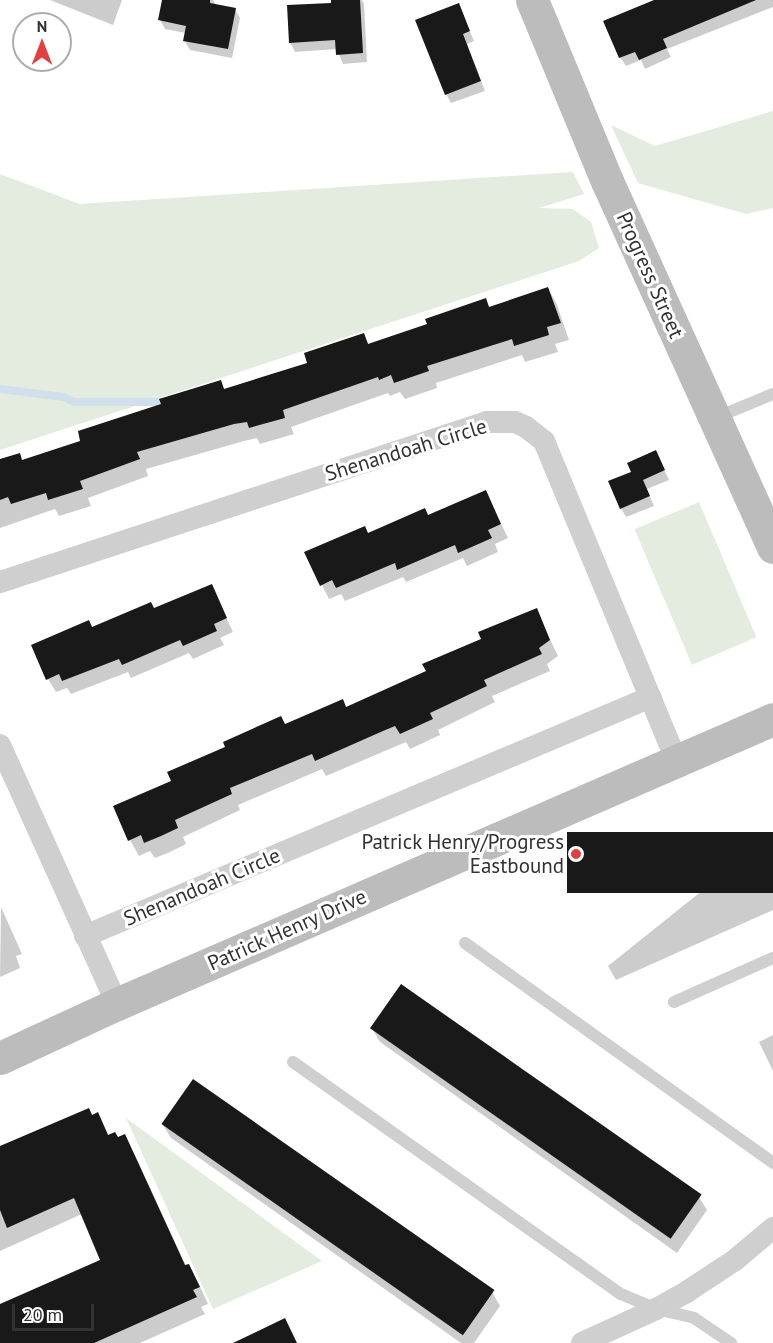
<!DOCTYPE html>
<style>
body{margin:0}
#map{position:relative;width:773px;height:1343px;overflow:hidden;background:#fff;font-family:"PT Sans",sans-serif}
div>[style]{position:absolute}
.green>*{inset:0;background:#e4ebdf;transform-origin:0 0}
.shadow>*{inset:0;background:#0003}
.stream>*{height:8px;margin:-4px;padding:0 4px;transform-origin:4px;border-radius:4px;background:#cfdfec}
.building>*{inset:0;background:#191919;transform-origin:0 0}
.lane>*{height:12px;margin:-6px;padding:0 6px;transform-origin:6px;border-radius:6px;background:#cfcfcf}
.street>*{height:22px;margin:-11px;padding:0 11px;transform-origin:11px;border-radius:11px;background:#cfcfcf}
.secondary>*{height:33px;margin:-16.5px;padding:0 16.5px;transform-origin:16.5px;border-radius:16.5px;background:#bcbcbc}
.dots>*{width:16px;height:16px;translate:-50% -50%;box-sizing:border-box;border:3px solid #fff;border-radius:50%}
span{translate:-50% -50%;white-space:nowrap;text-align:center;line-height:1.15;-webkit-text-stroke:6px #fff;paint-order:stroke}
.street-label{font-size:21px;color:#323232}
.poi-label{font-size:21px;color:#323232}
.right{translate:-100% -50%;text-align:right}
.north{position:absolute;left:12px;top:12px;width:60px;height:60px;box-sizing:border-box;background:#fff;border:2px solid #adadad;border-radius:50%;rotate:0deg;font-size:16px;font-weight:700;line-height:24px;text-align:center;color:#323232}
.north::after{content:'';display:block;margin:auto;width:21px;height:27px;background:#de413f;clip-path:polygon(50% 0,100% 100%,50% 72%,0 100%)}
.scale{position:absolute;left:12px;top:1304px;width:82px;height:27px;box-sizing:border-box;border:3px solid #323232;border-top:0;padding-left:8px;font-size:18px;line-height:21px;white-space:nowrap;color:#323232;-webkit-text-stroke:4px #fff;paint-order:stroke}
</style>
<div id="map">
<div class="green">
<i style="clip-path:polygon(773px 111px,773px 208px,746px 214px,638px 183px,611px 125px,655px 146px)"></i>
<i style="clip-path:polygon(573px 172px,584px 194px,539px 208px,573px 209px,591px 222px,599px 248px,579px 261px,0 450px,0 174px,80px 204px)"></i>
<i style="left:699px;top:502px;width:147px;height:70px;rotate:67deg"></i>
<i style="clip-path:polygon(126px 1118px,322px 1261px,213px 1309px)"></i>
</div>
<div class="shadow">
<i style="clip-path:polygon(50px 0,122px 0,113px 25px)"></i>
<i style="clip-path:polygon(164px 0,213px 0,216px 5px,235px 9px,240px 18px,232px 58px,190px 50px,184px 40px,186px 33px,165px 29px,160px 20px)"></i>
<i style="clip-path:polygon(333px 0,362px 0,364px 4px,367px 62px,343px 64px,337px 49px,295px 52px,290px 42px,333px 4px)"></i>
<i style="clip-path:polygon(673px 0,773px 0,773px 7px,667px 49px,671px 57px,645px 69px,641px 60px,626px 66px,620px 57px)"></i>
<i style="clip-path:polygon(458px 5px,474px 41px,467px 44px,485px 91px,451px 103px,446px 94px)"></i>
<i style="clip-path:polygon(548px 288px,557px 305px,569px 340px,555px 344px,558px 352px,525px 362px,522px 355px,436px 383px,437px 388px,405px 399px,400px 392px,390px 396px,388px 393px,291px 427px,294px 434px,260px 444px,257px 438px,244px 441px,146px 469px,148px 476px,88px 498px,91px 506px,59px 516px,55px 509px,0 528px,0 461px,23px 461px,82px 442px,220px 381px,225px 390px,309px 364px,364px 335px,369px 345px,429px 324px,485px 300px,490px 308px)"></i>
<i style="clip-path:polygon(660px 461px,669px 480px,647px 489px,654px 506px,626px 517px,621px 508px,633px 473px)"></i>
<i style="clip-path:polygon(486px 492px,508px 538px,495px 544px,498px 552px,467px 566px,463px 558px,406px 582px,403px 577px,345px 601px,341px 594px,329px 599px,306px 553px,429px 517px)"></i>
<i style="clip-path:polygon(211px 586px,233px 632px,220px 638px,224px 645px,193px 659px,189px 653px,131px 678px,128px 672px,71px 694px,67px 688px,56px 692px,48px 679px,92px 628px,154px 610px)"></i>
<i style="clip-path:polygon(536px 610px,558px 656px,547px 664px,550px 671px,492px 696px,495px 702px,438px 730px,440px 735px,410px 749px,406px 742px,326px 776px,322px 769px,238px 805px,240px 810px,183px 837px,186px 844px,170px 852px,155px 858px,150px 851px,139px 856px,130px 840px,173px 782px,285px 725px,346px 708px,428px 672px)"></i>
<i style="clip-path:polygon(773px 834px,773px 910px,616px 980px,608px 966px)"></i>
<i style="clip-path:polygon(1px 907px,22px 954px,16px 956px,20px 968px,0 977px)"></i>
<i style="clip-path:polygon(372px 1028px,699px 1197px,707px 1210px,677px 1253px,380px 1042px)"></i>
<i style="clip-path:polygon(773px 1035px,773px 1071px,759px 1042px)"></i>
<i style="clip-path:polygon(98px 1114px,109px 1136px,134px 1153px,186px 1266px,188px 1266px,198px 1282px,208px 1304px,201px 1307px,205px 1314px,140px 1343px,0 1343px,0 1306px,102px 1260px,82px 1214px,0 1251px,0 1147px)"></i>
<i style="clip-path:polygon(163px 1125px,492px 1292px,500px 1306px,474px 1343px,461px 1343px,171px 1138px)"></i>
</div>
<div class="stream">
<i style="left:0;top:389px;width:64px;rotate:7.1deg"></i>
<i style="left:64px;top:397px;width:11px;rotate:27deg"></i>
<i style="left:74px;top:402px;width:95px"></i>
</div>
<div class="building">
<i style="clip-path:polygon(162px 0,210px 0,210px 3px,236px 8px,228px 49px,183px 41px,186px 26px,158px 20px)"></i>
<i style="clip-path:polygon(331px 0,360px 0,363px 53px,336px 55px,335px 40px,289px 43px,287px 5px,331px 3px)"></i>
<i style="clip-path:polygon(654px 0,756px 0,663px 39px,667px 48px,639px 60px,635px 52px,619px 58px,603px 21px)"></i>
<i style="clip-path:polygon(459px 3px,470px 31px,463px 34px,481px 81px,445px 95px,415px 20px)"></i>
<i style="clip-path:polygon(548px 287px,561px 323px,547px 327px,549px 335px,514px 346px,512px 339px,427px 366px,429px 371px,394px 383px,391px 375px,379px 380px,378px 377px,283px 410px,285px 418px,249px 428px,247px 422px,234px 424px,137px 452px,140px 459px,80px 481px,83px 489px,48px 500px,46px 493px,11px 504px,8px 497px,0 500px,0 459px,20px 453px,22px 460px,80px 441px,78px 431px,161px 404px,159px 399px,221px 380px,224px 389px,307px 363px,304px 353px,364px 333px,368px 344px,427px 324px,425px 319px,486px 298px,489px 307px)"></i>
<i style="clip-path:polygon(656px 450px,665px 470px,643px 480px,650px 496px,620px 509px,608px 481px,631px 472px,627px 463px)"></i>
<i style="clip-path:polygon(486px 490px,501px 524px,488px 530px,492px 538px,458px 553px,455px 545px,397px 570px,395px 563px,336px 588px,332px 580px,320px 586px,304px 552px,365px 526px,368px 533px,425px 508px,428px 515px)"></i>
<i style="clip-path:polygon(212px 584px,227px 618px,214px 624px,217px 631px,183px 646px,180px 640px,122px 665px,119px 659px,62px 681px,59px 674px,46px 680px,31px 645px,89px 620px,92px 627px,151px 602px,154px 608px)"></i>
<i style="clip-path:polygon(537px 608px,550px 640px,539px 648px,542px 654px,484px 680px,487px 686px,430px 713px,433px 719px,400px 734px,395px 726px,383px 731px,315px 761px,312px 754px,230px 788px,232px 794px,175px 820px,178px 828px,161px 836px,144px 843px,141px 835px,128px 841px,113px 806px,171px 781px,167px 772px,225px 747px,223px 742px,281px 716px,285px 724px,343px 699px,346px 707px,426px 671px,422px 664px,481px 639px,478px 632px)"></i>
<i style="left:773px;top:832px;width:61px;height:206px;rotate:90deg"></i>
<i style="left:401px;top:984px;width:367px;height:54px;rotate:35deg"></i>
<i style="left:193px;top:1079px;width:368px;height:55px;rotate:35deg"></i>
<i style="clip-path:polygon(89px 1108px,92px 1115px,98px 1112px,108px 1135px,115px 1132px,118px 1137px,125px 1134px,185px 1265px,189px 1264px,200px 1287px,193px 1290px,197px 1297px,94px 1343px,0 1343px,0 1304px,100px 1260px,74px 1198px,7px 1228px,0 1210px,0 1146px)"></i>
<i style="clip-path:polygon(285px 1318px,297px 1343px,233px 1343px)"></i>
</div>
<div class="lane">
<i style="left:715px;top:418px;width:63px;rotate:-22.5deg"></i>
<i style="left:465px;top:943px;width:379px;rotate:35.5deg"></i>
<i style="left:674px;top:1002px;width:108px;rotate:-24deg"></i>
<i style="left:293px;top:1062px;width:402px;rotate:35.3deg"></i>
<i style="left:621px;top:1294px;width:38px;rotate:23deg"></i>
<i style="left:656px;top:1309px;width:39px;rotate:13deg"></i>
<i style="left:694px;top:1318px;width:45px;rotate:34deg"></i>
</div>
<div class="street">
<i style="left:0;top:582px;width:513px;rotate:-18.19deg"></i>
<i style="left:487px;top:422px;width:28px"></i>
<i style="left:515px;top:422px;width:12px;rotate:24deg"></i>
<i style="left:526px;top:427px;width:23px;rotate:38deg"></i>
<i style="left:544px;top:441px;width:345px;rotate:67.5deg"></i>
<i style="left:0;top:745px;width:284px;rotate:65.7deg"></i>
<i style="left:85px;top:936px;width:614px;rotate:-22.89deg"></i>
<i style="left:582px;top:1343px;width:81px;rotate:-24.7deg"></i>
<i style="left:656px;top:1309px;width:37px;rotate:-29deg"></i>
<i style="left:688px;top:1291px;width:56px;rotate:-33.4deg"></i>
<i style="left:735px;top:1260px;width:50px;rotate:-40.1deg"></i>
</div>
<div class="secondary">
<i style="left:532px;top:0;width:196px;rotate:67.5deg"></i>
<i style="left:607px;top:181px;width:402px;rotate:65.6deg"></i>
<i style="left:0;top:1058px;width:129px;rotate:-24.8deg"></i>
<i style="left:117px;top:1004px;width:715px;rotate:-23.48deg"></i>
</div>
<div class="dots">
<i style="left:576px;top:854px;background:#de413f"></i>
</div>
<div class="street-label">
<span style="left:650px;top:275px;rotate:66deg">Progress Street</span>
<span style="left:406px;top:450px;rotate:-17deg">Shenandoah Circle</span>
<span style="left:202px;top:887px;rotate:-23deg">Shenandoah Circle</span>
<span style="left:287px;top:930px;rotate:-24deg">Patrick Henry Drive</span>
</div>
<div class="poi-label">
<span class="right" style="left:564px;top:854px">Patrick Henry/Progress<br>Eastbound</span>
</div>
<div class="north">N</div>
<div class="scale">20 m</div>
</div>
